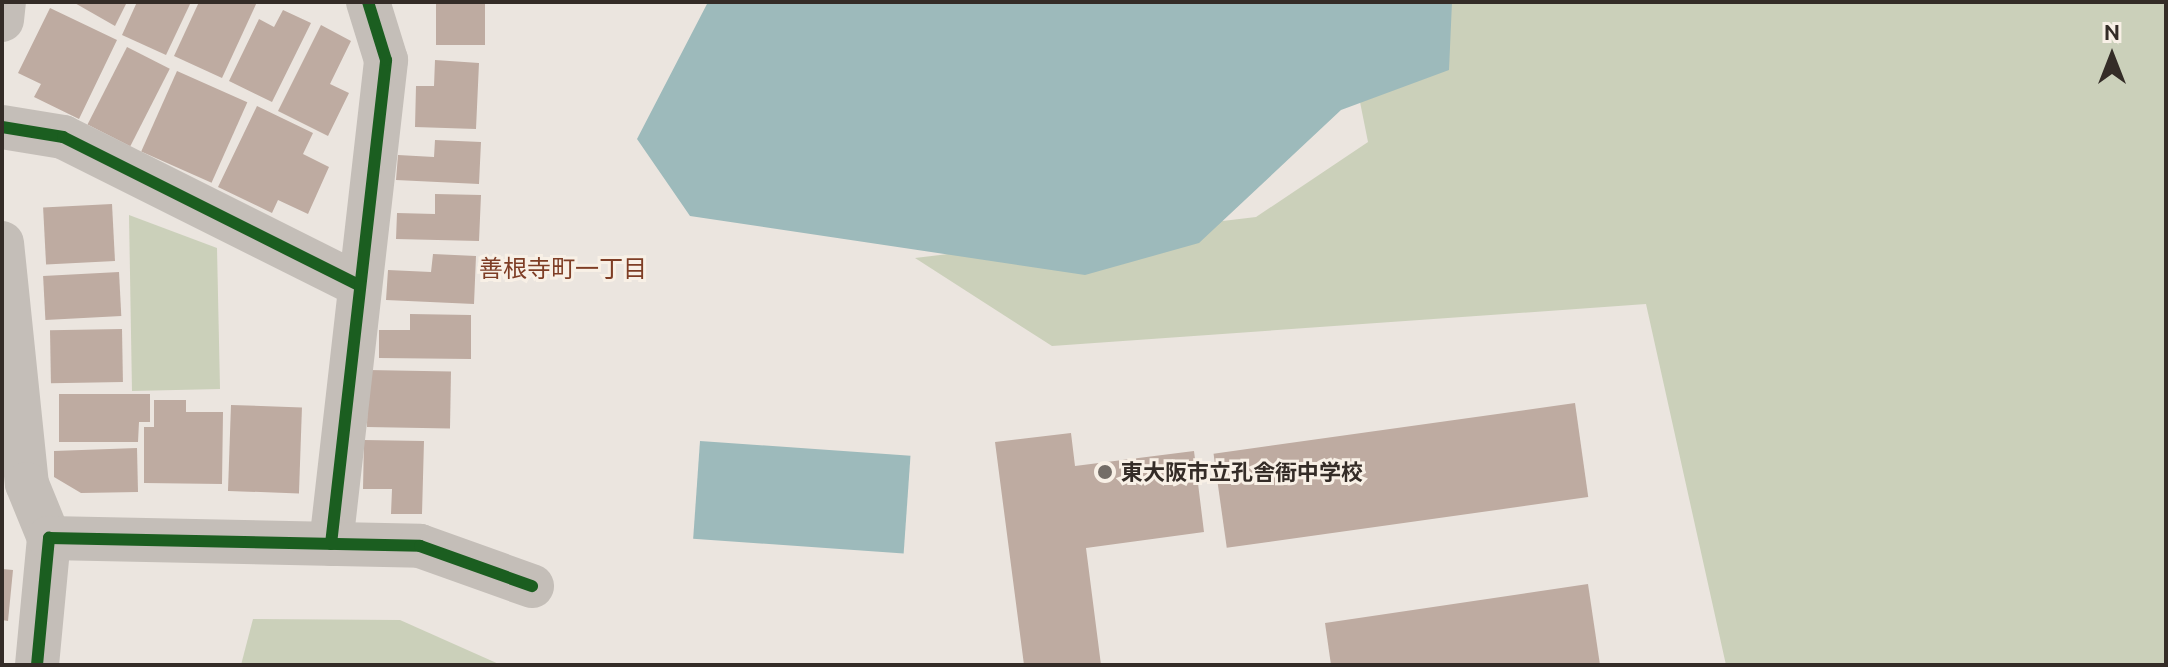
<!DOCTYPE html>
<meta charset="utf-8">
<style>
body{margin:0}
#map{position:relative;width:2168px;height:667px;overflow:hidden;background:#ebe5df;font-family:Ubuntu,"Noto Sans JP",sans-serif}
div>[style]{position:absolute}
.green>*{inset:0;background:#cbd0ba}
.water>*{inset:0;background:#9dbabb;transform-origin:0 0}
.building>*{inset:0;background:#beaba1;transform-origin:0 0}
.minor>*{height:44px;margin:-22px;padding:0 22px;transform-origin:22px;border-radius:22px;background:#c4beb8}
.cycleway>*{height:12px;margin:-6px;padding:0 6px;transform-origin:6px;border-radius:6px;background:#1b5e20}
.dots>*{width:22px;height:22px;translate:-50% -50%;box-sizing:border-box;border:4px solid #f8f0e6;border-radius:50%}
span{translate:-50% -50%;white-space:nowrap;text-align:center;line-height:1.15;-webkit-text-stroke:6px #f8f0e6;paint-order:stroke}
.poi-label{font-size:22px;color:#342c27;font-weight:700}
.left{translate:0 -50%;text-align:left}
.neighbourhood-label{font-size:24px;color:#7e3d25}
.frame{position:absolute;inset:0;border:4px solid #342c27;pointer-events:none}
.north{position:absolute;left:2072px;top:16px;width:80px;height:80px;-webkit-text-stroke:6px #f8f0e6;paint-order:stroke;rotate:0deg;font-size:22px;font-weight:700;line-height:32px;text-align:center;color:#342c27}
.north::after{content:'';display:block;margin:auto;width:28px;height:36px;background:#342c27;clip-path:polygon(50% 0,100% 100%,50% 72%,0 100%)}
</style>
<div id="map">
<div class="green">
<i style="clip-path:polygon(1340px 2px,2166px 2px,2166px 665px,1726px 665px,1646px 304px,1052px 346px,915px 258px,1256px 217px,1368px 142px)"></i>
<i style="clip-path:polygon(129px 215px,217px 248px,220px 389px,132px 391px)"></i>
<i style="clip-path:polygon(253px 619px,400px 620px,501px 665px,241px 665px)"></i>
</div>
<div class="water">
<i style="clip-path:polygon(708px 2px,1452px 2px,1449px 70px,1341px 110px,1199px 243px,1085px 275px,690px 216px,637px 139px)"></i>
<i style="left:700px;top:441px;width:211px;height:98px;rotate:4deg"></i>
</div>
<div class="building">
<i style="clip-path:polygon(73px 2px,127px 2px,115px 26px)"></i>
<i style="clip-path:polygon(137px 2px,191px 2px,166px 55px,122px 35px)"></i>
<i style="clip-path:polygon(199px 2px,257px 2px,222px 78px,174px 56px)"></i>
<i style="left:436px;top:2px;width:49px;height:43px"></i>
<i style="clip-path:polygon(50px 8px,117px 40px,79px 119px,34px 97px,41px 84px,18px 73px)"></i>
<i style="clip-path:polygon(283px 10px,311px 23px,272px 102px,229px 81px,259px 19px,274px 27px)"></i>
<i style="clip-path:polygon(321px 25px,351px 41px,330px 84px,349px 93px,328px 136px,278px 111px)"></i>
<i style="left:127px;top:47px;width:48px;height:87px;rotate:27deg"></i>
<i style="clip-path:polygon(435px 60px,479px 63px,476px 129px,415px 127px,416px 86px,434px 86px)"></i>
<i style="left:177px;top:71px;width:77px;height:88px;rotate:24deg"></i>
<i style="clip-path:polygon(257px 106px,313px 133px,303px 154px,329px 167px,308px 214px,278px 200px,272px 213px,218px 187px)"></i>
<i style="clip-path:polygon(435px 140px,481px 142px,479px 184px,396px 180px,398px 155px,434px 157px)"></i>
<i style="clip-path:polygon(435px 194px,481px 195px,479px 241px,396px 239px,397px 213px,435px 214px)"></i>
<i style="left:112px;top:204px;width:57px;height:69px;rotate:87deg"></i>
<i style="clip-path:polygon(433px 254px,476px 256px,474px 304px,386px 300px,388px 270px,431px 272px)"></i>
<i style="left:119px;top:272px;width:44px;height:76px;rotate:87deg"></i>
<i style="clip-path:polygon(410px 314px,471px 315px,471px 359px,379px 358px,379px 330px,410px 330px)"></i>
<i style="left:122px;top:329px;width:53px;height:72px;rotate:89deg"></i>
<i style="left:368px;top:370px;width:83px;height:57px;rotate:1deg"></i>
<i style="clip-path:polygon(59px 394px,150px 394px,150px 422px,139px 422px,138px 442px,59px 442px)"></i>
<i style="clip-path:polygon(154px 400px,186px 400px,186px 412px,223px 412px,222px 484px,144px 483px,144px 427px,154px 427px)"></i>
<i style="left:1575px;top:403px;width:95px;height:365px;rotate:82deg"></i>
<i style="left:231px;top:405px;width:71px;height:86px;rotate:2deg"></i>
<i style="clip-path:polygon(1071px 433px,1075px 466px,1194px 451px,1204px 532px,1086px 548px,1101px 665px,1024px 665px,995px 442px)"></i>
<i style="clip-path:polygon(364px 440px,424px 441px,422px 514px,391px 514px,392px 489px,363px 489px)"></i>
<i style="clip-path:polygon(137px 448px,138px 492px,81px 493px,54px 477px,54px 451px)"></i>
<i style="clip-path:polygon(2px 569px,13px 570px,8px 621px,2px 620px)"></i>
<i style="clip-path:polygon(1588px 584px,1600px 665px,1331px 665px,1325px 623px)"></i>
</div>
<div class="minor">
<i style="left:2px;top:20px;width:18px;rotate:-84deg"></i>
<i style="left:2px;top:127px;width:62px;rotate:9.3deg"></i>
<i style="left:63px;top:137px;width:332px;rotate:26.6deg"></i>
<i style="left:2px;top:243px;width:242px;rotate:84.1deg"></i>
<i style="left:27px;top:484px;width:58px;rotate:67.8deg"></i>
<i style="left:331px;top:544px;width:487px;rotate:-83.5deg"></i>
<i style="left:386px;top:60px;width:61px;rotate:-107.2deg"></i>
<i style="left:37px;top:665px;width:128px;rotate:-84.6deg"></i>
<i style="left:49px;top:538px;width:371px;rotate:1.2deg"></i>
<i style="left:420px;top:546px;width:119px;rotate:19.7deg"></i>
</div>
<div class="cycleway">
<i style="left:2px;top:127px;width:62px;rotate:9.3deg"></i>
<i style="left:63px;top:137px;width:332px;rotate:26.6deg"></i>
<i style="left:331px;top:544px;width:487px;rotate:-83.5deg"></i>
<i style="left:386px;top:60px;width:61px;rotate:-107.2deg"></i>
<i style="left:37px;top:665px;width:128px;rotate:-84.6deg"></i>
<i style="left:49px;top:538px;width:371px;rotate:1.2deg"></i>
<i style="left:420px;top:546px;width:119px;rotate:19.7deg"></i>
</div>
<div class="dots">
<i style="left:1105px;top:472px;background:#746d67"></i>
</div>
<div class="poi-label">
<span class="left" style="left:1121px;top:472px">東大阪市立孔舎衙中学校</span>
</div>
<div class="neighbourhood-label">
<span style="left:563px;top:269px">善根寺町一丁目</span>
</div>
<div class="frame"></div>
<div class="north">N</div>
</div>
